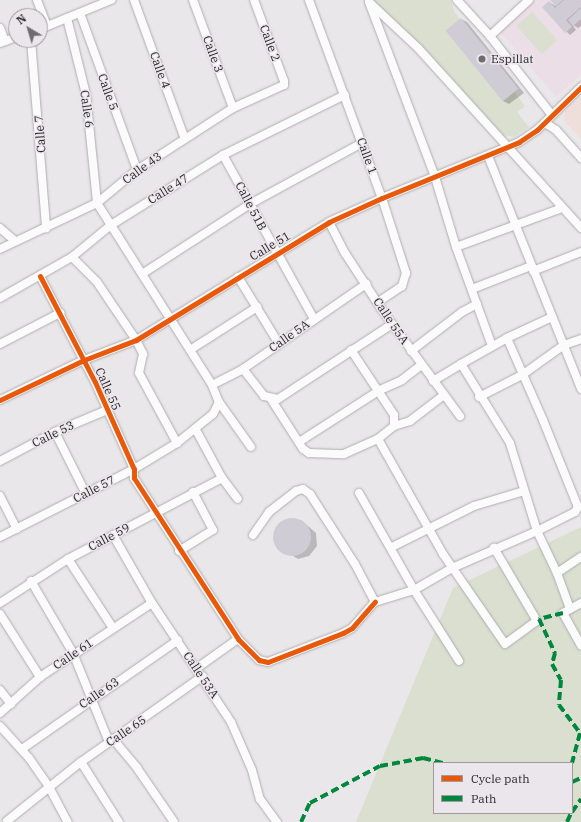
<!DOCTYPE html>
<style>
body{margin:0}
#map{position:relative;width:581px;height:822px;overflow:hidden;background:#eae7ea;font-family:"IBM Plex Serif",serif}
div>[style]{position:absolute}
.industrial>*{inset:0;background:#eedfdb}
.education>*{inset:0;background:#ecdee6}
.green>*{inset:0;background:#dadfd0;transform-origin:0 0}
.shadow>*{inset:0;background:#0003}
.building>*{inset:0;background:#d0ccd6;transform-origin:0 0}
.round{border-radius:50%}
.roads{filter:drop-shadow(0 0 1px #afadaf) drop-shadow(0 0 1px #afadaf)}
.minor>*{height:8px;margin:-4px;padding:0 4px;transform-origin:4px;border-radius:4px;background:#fcfbfc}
.quiet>*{height:4px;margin-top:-2px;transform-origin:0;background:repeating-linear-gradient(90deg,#00873e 0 8px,transparent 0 12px)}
.cycleway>*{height:5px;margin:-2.5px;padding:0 2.5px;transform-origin:2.5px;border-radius:2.5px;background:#e8590c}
.dots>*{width:11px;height:11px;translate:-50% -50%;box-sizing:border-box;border:2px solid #ebe6eb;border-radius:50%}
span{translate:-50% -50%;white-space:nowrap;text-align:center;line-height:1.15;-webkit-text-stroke:3px #ebe6eb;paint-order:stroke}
.street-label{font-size:12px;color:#2a292b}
.poi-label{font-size:12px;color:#2a292b}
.left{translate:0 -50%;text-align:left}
.legend{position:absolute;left:433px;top:762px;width:140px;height:52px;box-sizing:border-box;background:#ebe6eb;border:1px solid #9e9a9e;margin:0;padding:5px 7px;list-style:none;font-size:12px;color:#2a292b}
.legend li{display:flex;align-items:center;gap:8px;height:20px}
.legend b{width:20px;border:1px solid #9e9a9e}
.north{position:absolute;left:8px;top:8px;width:40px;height:40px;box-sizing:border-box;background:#ebe6eb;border:1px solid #9e9a9e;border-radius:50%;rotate:322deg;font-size:11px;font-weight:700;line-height:16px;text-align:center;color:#2a292b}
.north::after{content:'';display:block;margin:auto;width:14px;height:18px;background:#6d6c6e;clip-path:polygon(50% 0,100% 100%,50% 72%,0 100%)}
</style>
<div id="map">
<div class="industrial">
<i style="clip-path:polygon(581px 97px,581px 139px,564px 121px,565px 111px)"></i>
</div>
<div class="education">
<i style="clip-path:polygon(535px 0,581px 0,581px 75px,556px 97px,500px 32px)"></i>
</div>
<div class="green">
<i style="clip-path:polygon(372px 0,451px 0,454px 11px,525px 106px,517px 112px,529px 127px,514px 137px,503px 135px,403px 29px)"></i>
<i style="left:532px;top:12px;width:38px;height:21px;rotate:48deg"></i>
<i style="clip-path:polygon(evenodd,581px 527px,581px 822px,356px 822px,453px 588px,581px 527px,434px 763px,572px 763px,572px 813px,434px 813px,434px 763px)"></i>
</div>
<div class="shadow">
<i style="clip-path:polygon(551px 0,581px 0,581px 26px,578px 28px,572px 24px,576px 30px,570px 35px,543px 8px,549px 2px,557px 7px)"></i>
<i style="clip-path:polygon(461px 19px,467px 22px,524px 93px,509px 104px,503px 101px)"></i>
<i style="clip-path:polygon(288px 519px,301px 520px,316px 533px,317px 546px,309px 556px,298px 559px,277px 546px,274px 536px,283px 521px)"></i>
</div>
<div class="building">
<i style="clip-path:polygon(550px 0,563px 0,556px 6px)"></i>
<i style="clip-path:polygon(564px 0,581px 0,581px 7px,566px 20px,572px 27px,565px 33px,542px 7px,549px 1px,555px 8px)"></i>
<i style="clip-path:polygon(581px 8px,581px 19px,573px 26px,568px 20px)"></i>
<i style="left:461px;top:18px;width:91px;height:20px;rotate:51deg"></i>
<i class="round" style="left:273px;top:518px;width:38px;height:38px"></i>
</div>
<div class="roads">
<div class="minor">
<i style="left:37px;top:0;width:28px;rotate:69deg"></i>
<i style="left:134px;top:0;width:148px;rotate:69.9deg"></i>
<i style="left:193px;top:0;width:115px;rotate:69.7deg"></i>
<i style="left:309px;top:0;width:211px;rotate:69.8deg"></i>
<i style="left:382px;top:198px;width:79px;rotate:72.3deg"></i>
<i style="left:406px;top:273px;width:14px;rotate:107deg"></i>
<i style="left:402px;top:286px;width:29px;rotate:146deg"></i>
<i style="left:457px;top:0;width:49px;rotate:47.5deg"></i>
<i style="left:490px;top:36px;width:100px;rotate:51.9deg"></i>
<i style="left:369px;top:2px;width:187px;rotate:69.3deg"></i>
<i style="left:435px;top:177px;width:73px;rotate:73.3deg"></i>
<i style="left:456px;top:247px;width:105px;rotate:70deg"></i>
<i style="left:370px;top:3px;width:66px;rotate:43.2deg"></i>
<i style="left:418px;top:48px;width:243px;rotate:47.8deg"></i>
<i style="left:80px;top:13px;width:167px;rotate:70deg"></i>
<i style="left:67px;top:18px;width:78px;rotate:76deg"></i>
<i style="left:86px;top:94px;width:110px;rotate:84.2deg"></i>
<i style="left:97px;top:203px;width:215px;rotate:57.7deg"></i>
<i style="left:212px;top:385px;width:18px;rotate:68deg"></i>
<i style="left:219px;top:402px;width:55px;rotate:54.6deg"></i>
<i style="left:0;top:28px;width:14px;rotate:69deg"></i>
<i style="left:40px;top:29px;width:77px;rotate:-22.2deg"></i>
<i style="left:490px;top:36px;width:53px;rotate:-42.7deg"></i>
<i style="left:31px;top:40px;width:189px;rotate:85.4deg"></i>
<i style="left:0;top:43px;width:17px;rotate:-21deg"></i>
<i style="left:545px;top:123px;width:13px;rotate:32deg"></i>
<i style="left:556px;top:130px;width:38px;rotate:48deg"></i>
<i style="left:223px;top:155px;width:188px;rotate:61deg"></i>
<i style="left:488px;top:156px;width:251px;rotate:68.2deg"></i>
<i style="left:329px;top:222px;width:35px;rotate:63deg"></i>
<i style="left:345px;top:253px;width:68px;rotate:57deg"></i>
<i style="left:382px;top:310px;width:132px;rotate:53.7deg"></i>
<i style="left:0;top:228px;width:20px;rotate:41deg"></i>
<i style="left:456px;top:247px;width:113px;rotate:-20.2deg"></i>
<i style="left:0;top:249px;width:107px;rotate:-25.4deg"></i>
<i style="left:97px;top:203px;width:52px;rotate:-39.5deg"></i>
<i style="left:137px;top:170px;width:114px;rotate:-32.9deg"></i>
<i style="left:233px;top:108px;width:56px;rotate:-24.3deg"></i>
<i style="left:284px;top:85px;width:4px;rotate:-90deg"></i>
<i style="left:284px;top:81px;width:86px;rotate:-110.3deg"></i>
<i style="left:72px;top:257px;width:35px;rotate:45deg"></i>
<i style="left:97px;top:282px;width:70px;rotate:56.1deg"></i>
<i style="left:136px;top:340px;width:16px;rotate:63deg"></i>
<i style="left:143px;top:354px;width:19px;rotate:102deg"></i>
<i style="left:139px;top:373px;width:80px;rotate:61.5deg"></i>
<i style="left:533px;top:271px;width:52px;rotate:-21.6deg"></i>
<i style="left:142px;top:274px;width:129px;rotate:-32.9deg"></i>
<i style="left:250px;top:204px;width:128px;rotate:-28.6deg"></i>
<i style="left:40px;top:276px;width:119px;rotate:62.6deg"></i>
<i style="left:95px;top:382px;width:95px;rotate:65.9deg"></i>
<i style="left:134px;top:469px;width:9px;rotate:90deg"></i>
<i style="left:134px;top:478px;width:192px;rotate:57.1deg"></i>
<i style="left:238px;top:639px;width:30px;rotate:45deg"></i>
<i style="left:259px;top:660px;width:9px;rotate:13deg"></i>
<i style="left:268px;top:662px;width:80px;rotate:-21.1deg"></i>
<i style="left:343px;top:633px;width:10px;rotate:-29deg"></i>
<i style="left:352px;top:628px;width:35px;rotate:-49deg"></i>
<i style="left:238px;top:277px;width:79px;rotate:58.5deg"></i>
<i style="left:472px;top:289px;width:63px;rotate:-21.3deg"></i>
<i style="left:0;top:298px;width:83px;rotate:-29.7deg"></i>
<i style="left:72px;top:257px;width:50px;rotate:-39.4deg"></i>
<i style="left:111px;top:225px;width:132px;rotate:-32deg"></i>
<i style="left:223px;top:155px;width:136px;rotate:-26.2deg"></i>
<i style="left:507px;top:338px;width:90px;rotate:66.3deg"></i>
<i style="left:543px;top:420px;width:94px;rotate:68.1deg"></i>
<i style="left:578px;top:507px;width:6px;rotate:121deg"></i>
<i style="left:575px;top:512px;width:42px;rotate:153.4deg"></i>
<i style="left:537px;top:531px;width:92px;rotate:-107.1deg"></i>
<i style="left:510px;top:443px;width:93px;rotate:-121.8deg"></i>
<i style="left:461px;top:364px;width:53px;rotate:-29.5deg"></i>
<i style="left:507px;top:338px;width:50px;rotate:-25deg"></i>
<i style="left:0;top:344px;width:68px;rotate:-27.3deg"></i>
<i style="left:190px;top:350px;width:80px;rotate:-32.7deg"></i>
<i style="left:351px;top:350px;width:78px;rotate:56.5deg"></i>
<i style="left:394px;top:415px;width:11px;rotate:90deg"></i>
<i style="left:394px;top:426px;width:21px;rotate:141deg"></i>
<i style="left:378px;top:439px;width:132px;rotate:60.5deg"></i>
<i style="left:443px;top:554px;width:109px;rotate:55.4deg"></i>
<i style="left:505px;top:644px;width:39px;rotate:-36deg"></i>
<i style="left:537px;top:621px;width:85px;rotate:-120.5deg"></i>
<i style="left:411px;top:351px;width:64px;rotate:-37.4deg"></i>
<i style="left:462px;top:312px;width:17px;rotate:-28deg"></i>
<i style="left:243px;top:369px;width:34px;rotate:52deg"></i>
<i style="left:264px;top:396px;width:14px;rotate:12deg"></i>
<i style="left:278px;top:399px;width:136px;rotate:-33.3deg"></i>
<i style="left:433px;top:381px;width:33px;rotate:-31deg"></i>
<i style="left:212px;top:385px;width:35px;rotate:-27deg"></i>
<i style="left:243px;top:369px;width:150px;rotate:-34.6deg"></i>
<i style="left:479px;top:397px;width:48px;rotate:-27.1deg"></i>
<i style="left:522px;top:375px;width:52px;rotate:-35.5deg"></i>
<i style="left:564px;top:345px;width:18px;rotate:-19deg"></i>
<i style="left:271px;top:399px;width:59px;rotate:57.4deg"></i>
<i style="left:303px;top:449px;width:7px;rotate:34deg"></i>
<i style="left:309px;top:453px;width:35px;rotate:2deg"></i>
<i style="left:344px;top:454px;width:37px;rotate:-24deg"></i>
<i style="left:0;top:400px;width:93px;rotate:-25.5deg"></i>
<i style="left:84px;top:360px;width:56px;rotate:-21deg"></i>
<i style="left:136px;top:340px;width:226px;rotate:-31.4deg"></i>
<i style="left:329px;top:222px;width:58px;rotate:-24.4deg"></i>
<i style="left:382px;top:198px;width:148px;rotate:-22.2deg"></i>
<i style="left:519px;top:142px;width:22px;rotate:-34deg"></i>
<i style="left:537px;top:130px;width:62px;rotate:-44.3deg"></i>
<i style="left:394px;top:426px;width:17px;rotate:-17deg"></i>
<i style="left:410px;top:421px;width:43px;rotate:-37.4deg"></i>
<i style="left:196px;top:430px;width:55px;rotate:61.6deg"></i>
<i style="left:222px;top:478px;width:26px;rotate:53deg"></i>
<i style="left:55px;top:432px;width:69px;rotate:63.4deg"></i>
<i style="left:299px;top:442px;width:96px;rotate:-32.7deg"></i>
<i style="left:380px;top:390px;width:24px;rotate:-24deg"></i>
<i style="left:402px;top:380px;width:24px;rotate:-38deg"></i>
<i style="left:0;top:461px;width:62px;rotate:-27.8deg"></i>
<i style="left:55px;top:432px;width:56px;rotate:-22.9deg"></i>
<i style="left:359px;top:493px;width:112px;rotate:60.4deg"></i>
<i style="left:414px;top:590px;width:84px;rotate:57.6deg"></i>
<i style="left:0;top:496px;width:37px;rotate:63deg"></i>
<i style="left:113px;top:535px;width:78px;rotate:60.2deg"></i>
<i style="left:152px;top:603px;width:143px;rotate:56.4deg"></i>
<i style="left:231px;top:722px;width:52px;rotate:66.4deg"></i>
<i style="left:252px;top:770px;width:30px;rotate:75deg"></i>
<i style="left:260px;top:799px;width:29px;rotate:54deg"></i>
<i style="left:253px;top:535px;width:28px;rotate:-55deg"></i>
<i style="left:269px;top:512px;width:34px;rotate:-38deg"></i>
<i style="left:296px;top:491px;width:7px;rotate:-16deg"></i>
<i style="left:303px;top:489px;width:9px;rotate:36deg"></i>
<i style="left:310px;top:494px;width:83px;rotate:57.3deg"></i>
<i style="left:355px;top:564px;width:43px;rotate:62.2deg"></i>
<i style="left:375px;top:602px;width:41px;rotate:-17.1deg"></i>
<i style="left:414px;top:590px;width:44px;rotate:-30.1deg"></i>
<i style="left:452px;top:568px;width:93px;rotate:-23.5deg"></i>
<i style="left:537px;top:531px;width:47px;rotate:64.5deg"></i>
<i style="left:557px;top:573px;width:38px;rotate:70deg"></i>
<i style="left:0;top:537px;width:150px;rotate:-26.9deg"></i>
<i style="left:134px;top:469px;width:50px;rotate:-31.2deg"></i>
<i style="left:177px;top:443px;width:46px;rotate:-38.9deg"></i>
<i style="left:213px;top:414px;width:13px;rotate:-63deg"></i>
<i style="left:392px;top:547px;width:92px;rotate:-26.6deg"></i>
<i style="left:474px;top:506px;width:52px;rotate:-16.7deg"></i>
<i style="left:179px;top:551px;width:40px;rotate:-32deg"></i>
<i style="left:213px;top:530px;width:43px;rotate:-117.8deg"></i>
<i style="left:68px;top:559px;width:82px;rotate:56.9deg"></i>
<i style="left:557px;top:573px;width:29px;rotate:-34deg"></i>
<i style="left:31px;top:581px;width:83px;rotate:59.7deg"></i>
<i style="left:73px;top:653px;width:96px;rotate:68deg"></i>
<i style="left:0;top:603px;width:81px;rotate:-32.9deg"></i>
<i style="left:68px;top:559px;width:174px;rotate:-27.7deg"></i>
<i style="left:581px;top:603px;width:21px;rotate:151deg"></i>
<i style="left:563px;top:613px;width:37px;rotate:61deg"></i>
<i style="left:0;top:614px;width:75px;rotate:57.6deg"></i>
<i style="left:197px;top:668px;width:50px;rotate:-35.3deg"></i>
<i style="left:0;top:690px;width:18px;rotate:52deg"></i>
<i style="left:0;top:713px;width:54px;rotate:-42deg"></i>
<i style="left:40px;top:677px;width:134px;rotate:-33.5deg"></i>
<i style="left:0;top:726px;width:43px;rotate:47.8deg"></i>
<i style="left:29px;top:758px;width:35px;rotate:55deg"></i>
<i style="left:49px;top:787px;width:40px;rotate:62deg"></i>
<i style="left:113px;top:739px;width:38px;rotate:50deg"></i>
<i style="left:137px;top:768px;width:65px;rotate:55.6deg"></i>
<i style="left:22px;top:749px;width:190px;rotate:-34.9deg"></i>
<i style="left:81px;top:762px;width:71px;rotate:57.7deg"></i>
<i style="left:7px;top:821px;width:95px;rotate:-38.6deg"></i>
<i style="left:81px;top:762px;width:149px;rotate:-35.2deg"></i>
</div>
</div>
<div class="quiet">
<i style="left:563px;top:613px;width:25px;rotate:166deg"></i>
<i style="left:539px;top:619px;width:38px;rotate:65deg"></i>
<i style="left:555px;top:653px;width:11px;rotate:105deg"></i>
<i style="left:552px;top:664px;width:18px;rotate:61deg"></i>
<i style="left:561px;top:680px;width:25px;rotate:95deg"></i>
<i style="left:559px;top:705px;width:35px;rotate:53deg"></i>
<i style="left:580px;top:733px;width:31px;rotate:105deg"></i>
<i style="left:572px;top:782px;width:10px;rotate:-24deg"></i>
<i style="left:572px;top:812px;width:16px;rotate:-55deg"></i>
<i style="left:301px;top:822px;width:21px;rotate:-65deg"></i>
<i style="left:310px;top:803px;width:79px;rotate:-27.9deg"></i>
<i style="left:380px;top:766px;width:44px;rotate:-10.5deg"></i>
<i style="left:423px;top:758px;width:21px;rotate:14deg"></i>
<i style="left:567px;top:822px;width:10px;rotate:-66deg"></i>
</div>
<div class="cycleway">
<i style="left:40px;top:276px;width:119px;rotate:62.6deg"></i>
<i style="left:95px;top:382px;width:95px;rotate:65.9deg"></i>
<i style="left:134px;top:469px;width:9px;rotate:90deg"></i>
<i style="left:134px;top:478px;width:192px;rotate:57.1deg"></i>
<i style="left:238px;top:639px;width:30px;rotate:45deg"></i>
<i style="left:259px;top:660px;width:9px;rotate:13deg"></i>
<i style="left:268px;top:662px;width:80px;rotate:-21.1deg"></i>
<i style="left:343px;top:633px;width:10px;rotate:-29deg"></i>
<i style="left:352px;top:628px;width:35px;rotate:-49deg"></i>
<i style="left:0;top:400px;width:93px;rotate:-25.5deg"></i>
<i style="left:84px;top:360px;width:56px;rotate:-21deg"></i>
<i style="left:136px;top:340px;width:226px;rotate:-31.4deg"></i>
<i style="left:329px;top:222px;width:58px;rotate:-24.4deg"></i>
<i style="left:382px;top:198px;width:148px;rotate:-22.2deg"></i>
<i style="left:519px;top:142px;width:22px;rotate:-34deg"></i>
<i style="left:537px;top:130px;width:62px;rotate:-44.3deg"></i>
</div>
<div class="dots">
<i style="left:482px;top:59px;background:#6d6c6e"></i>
</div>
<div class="street-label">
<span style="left:270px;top:43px;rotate:69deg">Calle 2</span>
<span style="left:213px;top:54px;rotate:70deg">Calle 3</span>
<span style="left:160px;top:70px;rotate:70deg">Calle 4</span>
<span style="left:108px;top:92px;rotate:70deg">Calle 5</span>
<span style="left:87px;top:109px;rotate:82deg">Calle 6</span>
<span style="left:40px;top:134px;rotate:-94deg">Calle 7</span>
<span style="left:367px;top:156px;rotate:70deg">Calle 1</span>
<span style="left:142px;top:168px;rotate:-36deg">Calle 43</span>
<span style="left:168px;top:189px;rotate:-32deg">Calle 47</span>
<span style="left:251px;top:206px;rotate:62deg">Calle 51B</span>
<span style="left:270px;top:246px;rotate:-31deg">Calle 51</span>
<span style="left:391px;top:321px;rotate:56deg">Calle 55A</span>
<span style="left:289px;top:336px;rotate:-35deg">Calle 5A</span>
<span style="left:108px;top:389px;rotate:66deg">Calle 55</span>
<span style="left:53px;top:434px;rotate:-26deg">Calle 53</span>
<span style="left:94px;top:489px;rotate:-27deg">Calle 57</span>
<span style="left:109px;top:537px;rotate:-28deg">Calle 59</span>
<span style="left:73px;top:654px;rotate:-34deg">Calle 61</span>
<span style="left:201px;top:675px;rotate:56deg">Calle 53A</span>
<span style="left:99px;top:693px;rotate:-34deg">Calle 63</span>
<span style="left:126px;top:731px;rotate:-34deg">Calle 65</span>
</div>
<div class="poi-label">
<span class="left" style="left:491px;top:59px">Espillat</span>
</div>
<ul class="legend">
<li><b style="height:5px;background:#e8590c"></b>Cycle path</li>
<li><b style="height:5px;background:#00873e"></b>Path</li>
</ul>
<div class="north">N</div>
</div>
